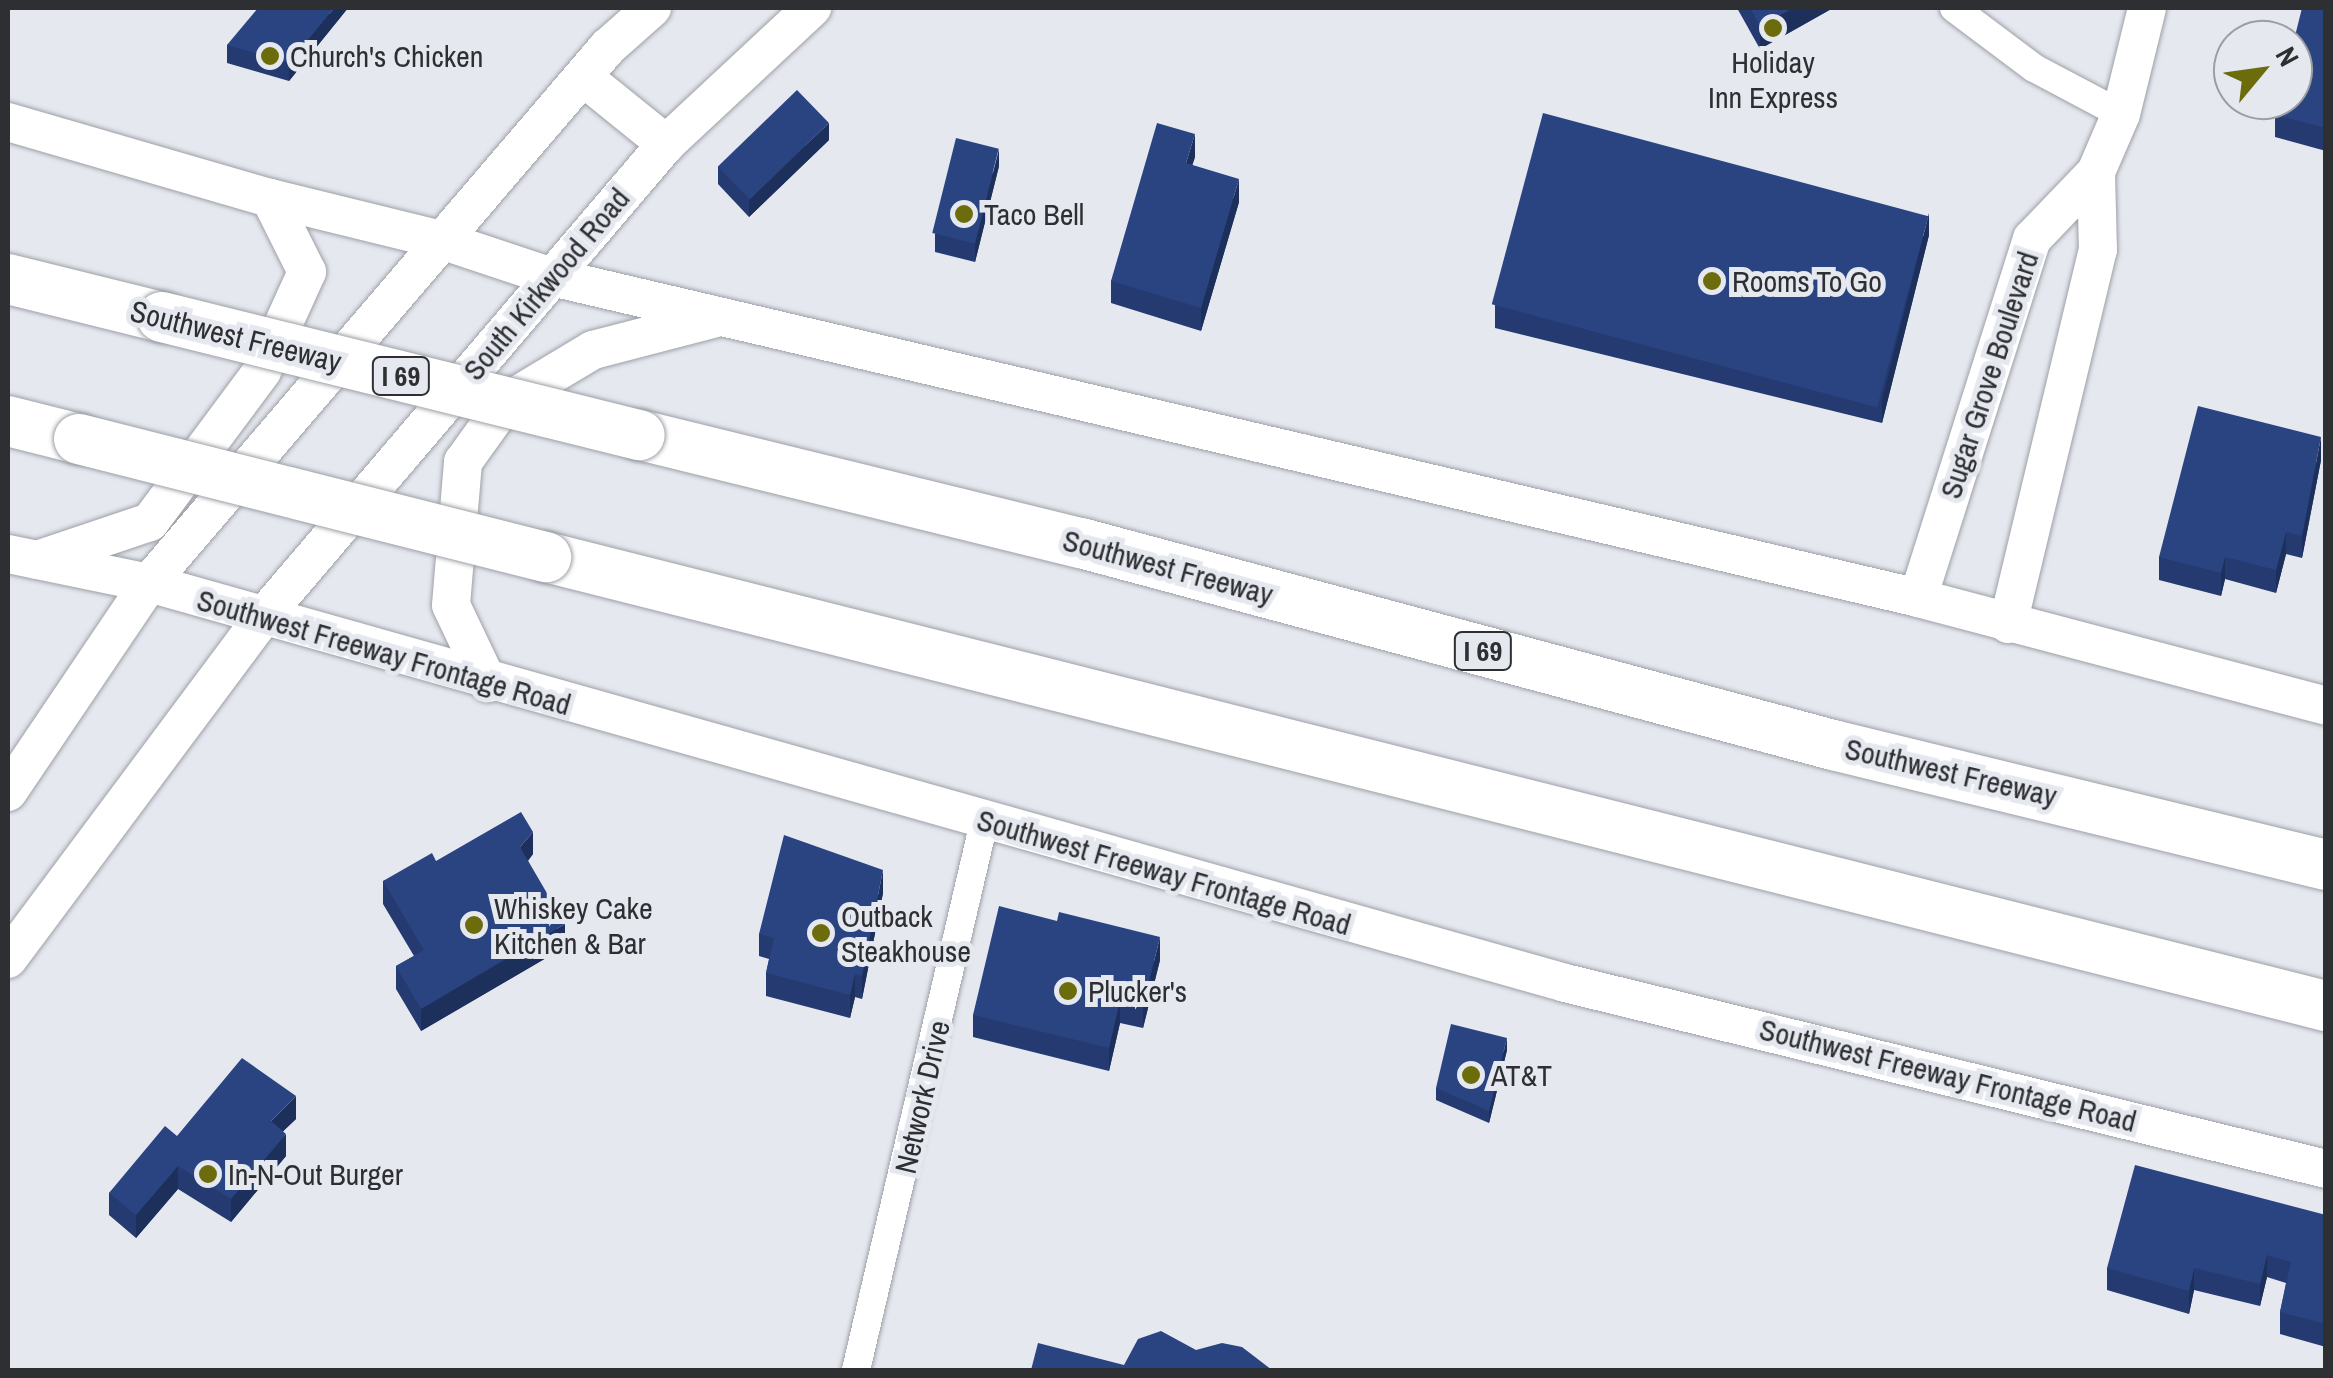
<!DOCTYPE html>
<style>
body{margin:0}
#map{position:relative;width:2333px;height:1378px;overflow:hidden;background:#e5e8ef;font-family:"Archivo Narrow",sans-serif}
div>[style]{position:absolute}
.roads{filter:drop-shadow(0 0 2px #9da0a6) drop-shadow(0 0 2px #9da0a6)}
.street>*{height:28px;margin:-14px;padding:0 14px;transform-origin:14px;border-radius:14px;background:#fff}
.secondary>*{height:38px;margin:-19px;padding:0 19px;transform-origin:19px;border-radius:19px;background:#fff}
.highway>*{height:50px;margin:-25px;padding:0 25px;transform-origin:25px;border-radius:25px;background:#fff}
.bridges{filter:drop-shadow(0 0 2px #9da0a6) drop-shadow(0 0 2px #9da0a6)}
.highway-bridge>*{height:50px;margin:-25px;padding:0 25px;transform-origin:25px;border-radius:25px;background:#fff}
.wall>*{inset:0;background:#243a70}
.shaded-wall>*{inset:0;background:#1d305b}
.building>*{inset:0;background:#2a4482;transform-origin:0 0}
.dots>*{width:28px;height:28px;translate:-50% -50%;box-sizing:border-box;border:5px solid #e5e8ef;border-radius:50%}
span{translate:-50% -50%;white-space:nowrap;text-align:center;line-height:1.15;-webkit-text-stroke:10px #e5e8ef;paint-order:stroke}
.shield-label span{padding:2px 8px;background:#e5e8ef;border:2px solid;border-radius:8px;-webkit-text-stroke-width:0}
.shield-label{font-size:28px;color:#2e2f32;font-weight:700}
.poi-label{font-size:30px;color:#2e2f32}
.left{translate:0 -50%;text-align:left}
.street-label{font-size:30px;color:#2e2f32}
.frame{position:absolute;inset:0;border:10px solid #2e2f32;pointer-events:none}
.north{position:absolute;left:2213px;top:20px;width:100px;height:100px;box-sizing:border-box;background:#e5e8ef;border:2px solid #9c9ea3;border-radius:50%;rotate:61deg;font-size:28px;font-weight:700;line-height:40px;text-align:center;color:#2e2f32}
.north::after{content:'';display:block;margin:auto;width:35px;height:45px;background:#6d6c0c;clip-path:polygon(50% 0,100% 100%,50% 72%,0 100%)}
</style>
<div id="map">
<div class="roads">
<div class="street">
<i style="left:1954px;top:8px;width:100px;rotate:36.9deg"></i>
<i style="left:2034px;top:68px;width:98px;rotate:27.9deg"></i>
<i style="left:856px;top:1370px;width:563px;rotate:-76.85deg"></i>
</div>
<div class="secondary">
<i style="left:583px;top:77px;width:107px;rotate:38.9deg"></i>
<i style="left:8px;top:122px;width:273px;rotate:16.2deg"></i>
<i style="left:270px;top:198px;width:176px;rotate:13.8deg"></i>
<i style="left:441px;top:240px;width:117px;rotate:18.4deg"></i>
<i style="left:552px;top:277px;width:1403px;rotate:13.22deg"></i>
<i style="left:1918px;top:598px;width:422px;rotate:14.8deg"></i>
<i style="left:8px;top:554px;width:144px;rotate:11.6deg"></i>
<i style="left:149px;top:583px;width:1471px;rotate:15.77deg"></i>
<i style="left:1565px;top:983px;width:783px;rotate:13.73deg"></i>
<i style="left:37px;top:560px;width:119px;rotate:-18.6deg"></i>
<i style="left:150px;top:522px;width:188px;rotate:-53.4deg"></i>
<i style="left:262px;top:371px;width:109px;rotate:-65.6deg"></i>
<i style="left:307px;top:272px;width:83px;rotate:-116.6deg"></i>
<i style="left:1918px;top:598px;width:377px;rotate:-72.4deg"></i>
<i style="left:2032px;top:239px;width:93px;rotate:-46.3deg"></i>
<i style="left:2096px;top:172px;width:63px;rotate:-66.7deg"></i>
<i style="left:2121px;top:114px;width:109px;rotate:-76.2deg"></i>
<i style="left:2008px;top:624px;width:385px;rotate:-76.5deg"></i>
<i style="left:2098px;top:250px;width:78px;rotate:-91.5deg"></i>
<i style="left:488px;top:683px;width:86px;rotate:-115.4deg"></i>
<i style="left:451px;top:605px;width:144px;rotate:-85.2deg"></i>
<i style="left:463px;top:462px;width:74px;rotate:-54.4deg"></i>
<i style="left:506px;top:402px;width:101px;rotate:-30.9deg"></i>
<i style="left:593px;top:350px;width:124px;rotate:-14.5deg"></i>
<i style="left:8px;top:792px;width:252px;rotate:-56deg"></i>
<i style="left:149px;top:583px;width:706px;rotate:-49.43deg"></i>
<i style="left:608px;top:47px;width:59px;rotate:-41.6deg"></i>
<i style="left:8px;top:959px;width:425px;rotate:-53.3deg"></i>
<i style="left:262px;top:618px;width:623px;rotate:-49.56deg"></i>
<i style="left:666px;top:144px;width:200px;rotate:-43deg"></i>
</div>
<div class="highway">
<i style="left:8px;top:279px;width:159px;rotate:13.9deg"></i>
<i style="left:8px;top:421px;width:73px;rotate:14.2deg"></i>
<i style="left:640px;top:435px;width:454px;rotate:13.8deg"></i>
<i style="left:1081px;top:543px;width:779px;rotate:15.04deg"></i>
<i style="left:1833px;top:745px;width:507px;rotate:13.68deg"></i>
<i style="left:546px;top:557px;width:1836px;rotate:14.16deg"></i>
</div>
</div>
<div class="bridges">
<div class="highway-bridge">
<i style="left:162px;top:317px;width:492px;rotate:13.9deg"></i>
<i style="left:79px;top:439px;width:482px;rotate:14.2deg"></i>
</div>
</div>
<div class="wall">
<i style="clip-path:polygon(348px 8px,289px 81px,227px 63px,227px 45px)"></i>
<i style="clip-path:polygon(1737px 8px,1833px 8px,1760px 49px)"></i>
<i style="clip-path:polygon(2326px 8px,2326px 151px,2275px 137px,2275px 115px)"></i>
<i style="clip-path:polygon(829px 140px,749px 217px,718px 184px,718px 167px)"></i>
<i style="clip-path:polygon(1195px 157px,1192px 165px,1239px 202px,1201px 331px,1111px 303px,1111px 281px)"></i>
<i style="clip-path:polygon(999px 166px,975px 262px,935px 252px,935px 234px)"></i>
<i style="clip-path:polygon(1929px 235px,1882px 423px,1495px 328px,1495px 305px)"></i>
<i style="clip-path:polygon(2321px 460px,2302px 558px,2286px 554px,2276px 593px,2225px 579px,2221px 596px,2159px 580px,2159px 557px)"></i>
<i style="clip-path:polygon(533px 854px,528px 861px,565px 947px,421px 1031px,396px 989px,396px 966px,414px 956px,383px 904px,383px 881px,436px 861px)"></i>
<i style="clip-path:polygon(883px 893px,862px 999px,855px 997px,850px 1018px,766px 996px,766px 973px,769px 959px,759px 956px,759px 934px)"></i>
<i style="clip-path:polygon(1160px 960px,1143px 1028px,1120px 1023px,1109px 1071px,973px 1037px,973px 1015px)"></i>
<i style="clip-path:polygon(1507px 1050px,1489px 1123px,1436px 1100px,1436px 1088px)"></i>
<i style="clip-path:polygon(296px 1119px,283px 1131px,286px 1156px,231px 1222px,178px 1189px,136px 1238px,109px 1215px,109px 1193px,177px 1136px)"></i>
<i style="clip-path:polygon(2326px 1215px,2326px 1347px,2280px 1334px,2280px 1312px,2286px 1283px,2267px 1277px,2260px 1306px,2194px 1290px,2189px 1314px,2107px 1290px,2107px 1268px)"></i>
</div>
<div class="shaded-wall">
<i style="clip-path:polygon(334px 8px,348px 8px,289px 81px,289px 63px)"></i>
<i style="clip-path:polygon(1793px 8px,1833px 8px,1760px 49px,1760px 26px)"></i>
<i style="clip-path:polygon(829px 123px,829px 140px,749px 217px,749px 199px)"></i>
<i style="clip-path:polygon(1195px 134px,1195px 157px,1186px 185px,1186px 163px)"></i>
<i style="clip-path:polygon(999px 149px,999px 166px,975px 262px,975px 244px)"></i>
<i style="clip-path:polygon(1239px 179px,1239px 202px,1201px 331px,1201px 308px)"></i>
<i style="clip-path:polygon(1929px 213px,1929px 235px,1882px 423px,1882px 400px)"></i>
<i style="clip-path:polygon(2321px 437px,2321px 460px,2302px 558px,2302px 536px)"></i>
<i style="clip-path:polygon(2286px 532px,2286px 554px,2276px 593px,2276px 570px)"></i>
<i style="clip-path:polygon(2225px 557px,2225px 579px,2221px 596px,2221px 573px)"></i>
<i style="clip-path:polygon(533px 832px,533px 854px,520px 870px,520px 847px)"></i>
<i style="clip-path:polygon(883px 870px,883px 893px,862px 999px,862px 976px)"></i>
<i style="clip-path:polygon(565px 924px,565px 947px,421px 1031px,421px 1009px)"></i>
<i style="clip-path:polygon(1160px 937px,1160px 960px,1143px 1028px,1143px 1006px)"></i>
<i style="clip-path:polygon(855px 974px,855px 997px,850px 1018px,850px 995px)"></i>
<i style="clip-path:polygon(1120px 1000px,1120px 1023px,1109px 1071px,1109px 1048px)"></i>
<i style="clip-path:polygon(1507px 1038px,1507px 1050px,1489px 1123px,1489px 1111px)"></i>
<i style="clip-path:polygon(296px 1096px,296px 1119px,271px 1143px,271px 1121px)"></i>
<i style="clip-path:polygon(286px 1134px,286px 1156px,231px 1222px,231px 1199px)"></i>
<i style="clip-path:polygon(178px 1166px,178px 1189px,136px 1238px,136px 1215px)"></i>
<i style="clip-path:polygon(2267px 1255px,2267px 1277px,2260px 1306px,2260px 1284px)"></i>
<i style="clip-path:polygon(2194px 1268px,2194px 1290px,2189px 1314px,2189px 1291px)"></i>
</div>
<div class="building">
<i style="clip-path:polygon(258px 8px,334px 8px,289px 63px,227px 45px)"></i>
<i style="clip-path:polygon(1750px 8px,1793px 8px,1760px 26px)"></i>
<i style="clip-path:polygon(2302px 8px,2326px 8px,2326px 128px,2275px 115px,2279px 100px,2293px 100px,2293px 44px)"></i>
<i style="left:797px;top:90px;width:46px;height:110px;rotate:46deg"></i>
<i style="left:1543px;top:113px;width:399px;height:198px;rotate:15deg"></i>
<i style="clip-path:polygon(1157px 123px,1195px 134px,1186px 163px,1239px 179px,1201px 308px,1111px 281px)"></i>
<i style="left:956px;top:138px;width:44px;height:98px;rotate:14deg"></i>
<i style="clip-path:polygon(2198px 406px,2321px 437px,2302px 536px,2286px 532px,2276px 570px,2225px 557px,2221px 573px,2159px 557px)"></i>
<i style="clip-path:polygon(521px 812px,533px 832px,520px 847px,565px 924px,421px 1009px,396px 966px,424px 950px,383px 881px,432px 853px,436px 861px)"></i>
<i style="clip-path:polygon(784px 835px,883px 870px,862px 976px,855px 974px,850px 995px,766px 973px,774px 938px,759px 934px)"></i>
<i style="clip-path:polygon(999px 906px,1057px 921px,1059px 912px,1160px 937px,1143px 1006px,1120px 1000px,1109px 1048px,973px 1015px)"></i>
<i style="clip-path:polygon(1451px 1024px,1507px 1038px,1489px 1111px,1436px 1088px)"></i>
<i style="clip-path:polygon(242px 1058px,296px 1096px,271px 1121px,286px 1134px,231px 1199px,178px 1166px,136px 1215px,109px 1193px,165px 1126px,177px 1136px)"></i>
<i style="clip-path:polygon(2135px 1165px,2326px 1215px,2326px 1324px,2280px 1312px,2291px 1262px,2267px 1255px,2260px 1284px,2194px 1268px,2189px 1291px,2107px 1268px)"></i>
<i style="clip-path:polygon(1161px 1331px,1196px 1350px,1222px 1343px,1242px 1347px,1272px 1370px,1031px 1370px,1038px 1343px,1124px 1365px,1138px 1339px)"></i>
</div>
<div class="dots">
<i style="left:1773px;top:28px;background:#6d6c0c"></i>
<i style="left:270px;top:56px;background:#6d6c0c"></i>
<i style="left:964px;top:214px;background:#6d6c0c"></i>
<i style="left:1712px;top:281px;background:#6d6c0c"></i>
<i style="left:474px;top:925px;background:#6d6c0c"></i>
<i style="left:821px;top:933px;background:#6d6c0c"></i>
<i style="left:1068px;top:991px;background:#6d6c0c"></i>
<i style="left:1471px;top:1075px;background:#6d6c0c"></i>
<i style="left:208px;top:1174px;background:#6d6c0c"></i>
</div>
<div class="shield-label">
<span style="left:401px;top:376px">I 69</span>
<span style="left:1483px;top:651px">I 69</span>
</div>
<div class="poi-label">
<span class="left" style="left:290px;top:56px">Church's Chicken</span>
<span style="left:1773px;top:79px">Holiday<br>Inn Express</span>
<span class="left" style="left:984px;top:214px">Taco Bell</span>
<span class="left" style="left:1732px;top:281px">Rooms To Go</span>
<span class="left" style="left:494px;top:925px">Whiskey Cake<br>Kitchen &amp; Bar</span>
<span class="left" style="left:841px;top:933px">Outback<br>Steakhouse</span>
<span class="left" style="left:1088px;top:991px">Plucker's</span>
<span class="left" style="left:1491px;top:1075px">AT&amp;T</span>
<span class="left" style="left:228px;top:1174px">In-N-Out Burger</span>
</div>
<div class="street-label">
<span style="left:546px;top:284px;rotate:-50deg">South Kirkwood Road</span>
<span style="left:236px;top:336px;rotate:14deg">Southwest Freeway</span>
<span style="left:1989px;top:375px;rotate:-72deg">Sugar Grove Boulevard</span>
<span style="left:1168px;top:567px;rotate:15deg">Southwest Freeway</span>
<span style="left:384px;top:652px;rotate:16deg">Southwest Freeway Frontage Road</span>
<span style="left:1951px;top:772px;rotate:13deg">Southwest Freeway</span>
<span style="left:1164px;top:872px;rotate:16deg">Southwest Freeway Frontage Road</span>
<span style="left:1948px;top:1075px;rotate:14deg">Southwest Freeway Frontage Road</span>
<span style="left:922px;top:1097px;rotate:-77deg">Network Drive</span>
</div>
<div class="frame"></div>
<div class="north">N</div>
</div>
